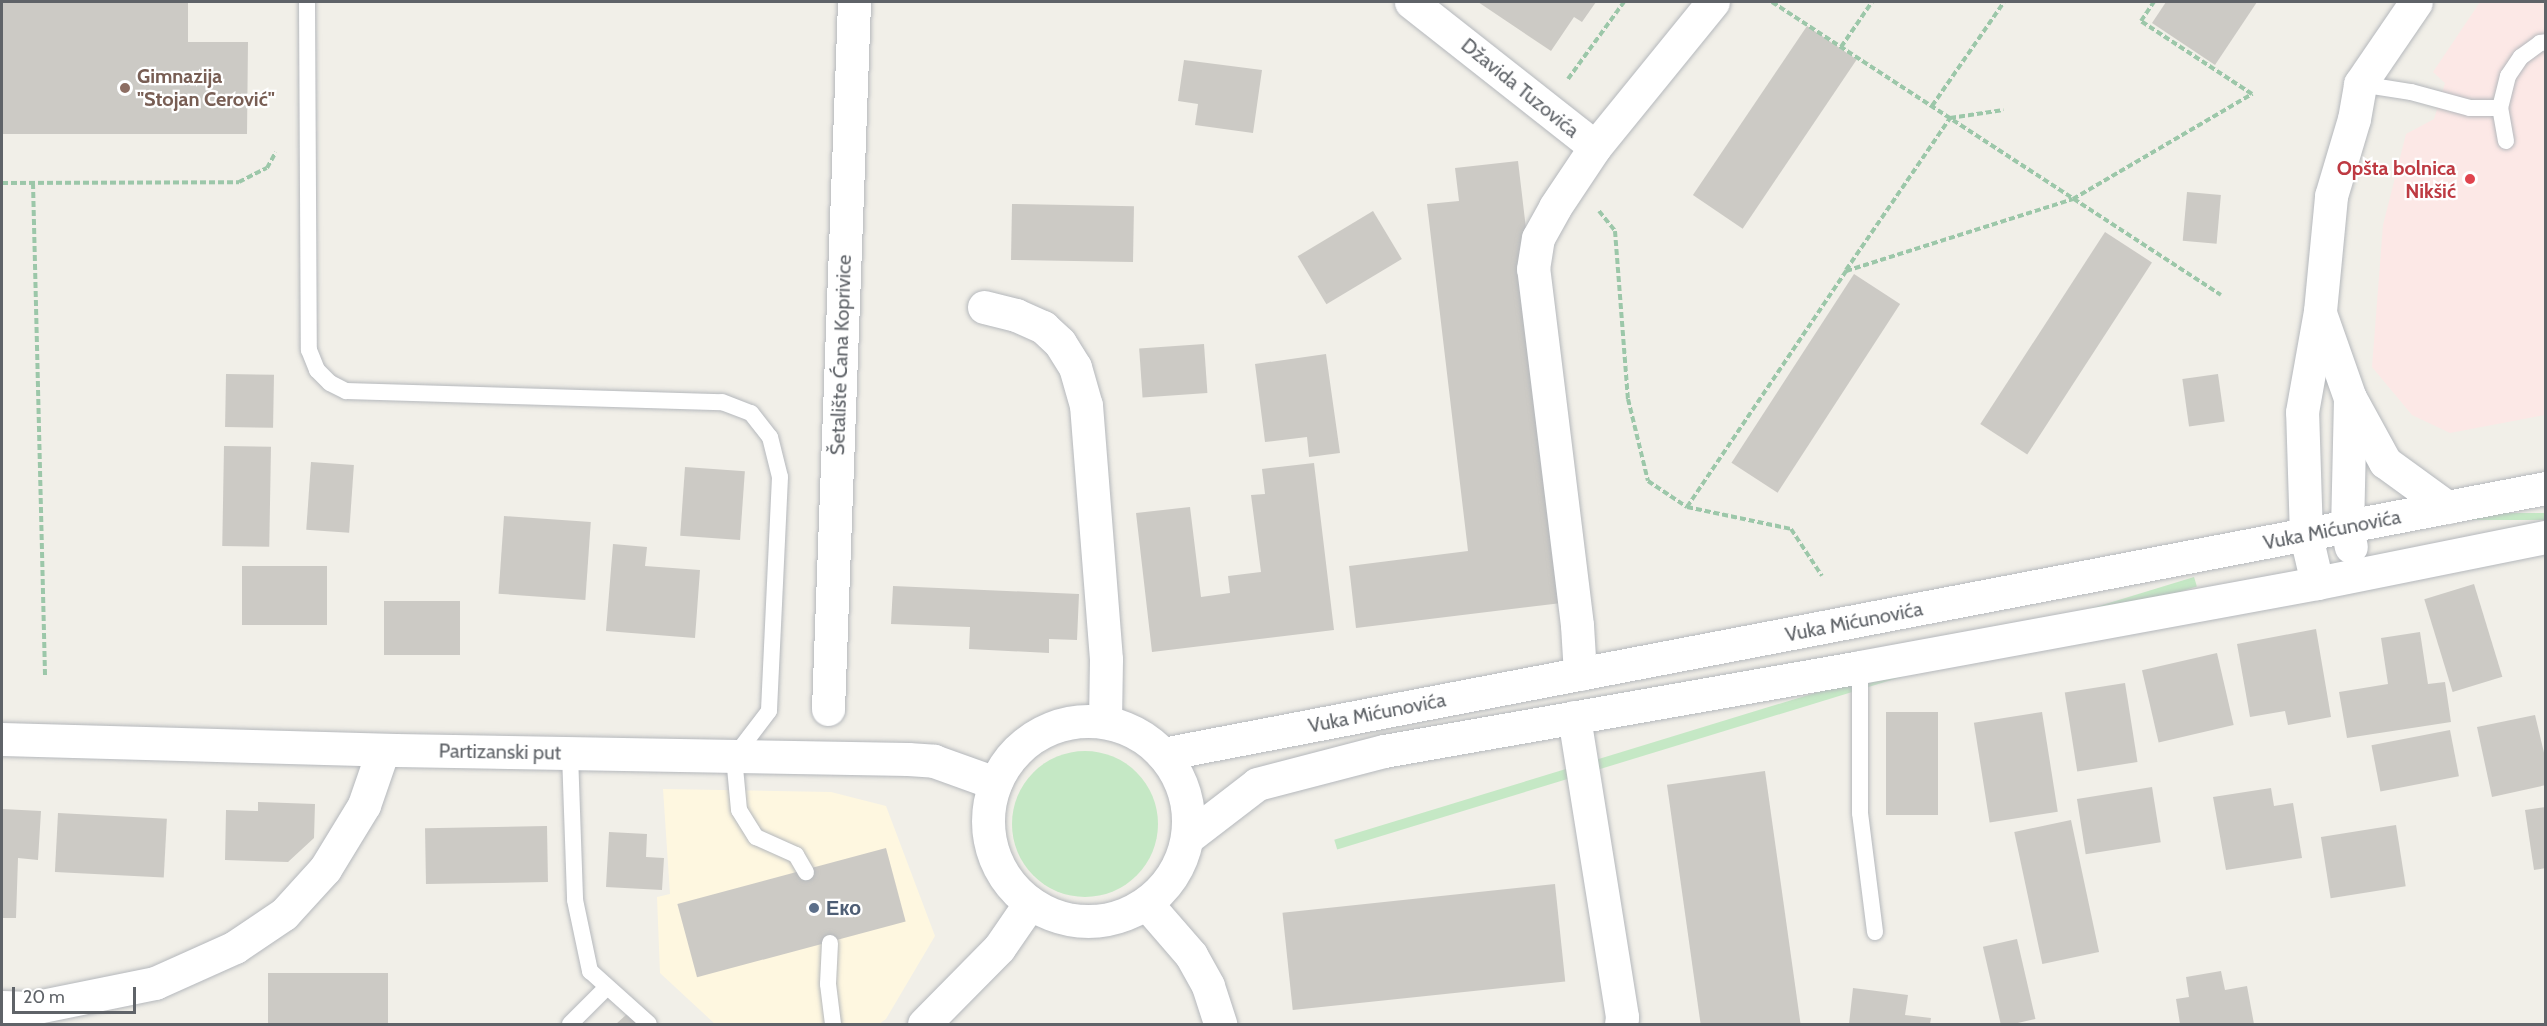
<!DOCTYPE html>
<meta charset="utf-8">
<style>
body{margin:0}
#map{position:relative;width:2547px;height:1026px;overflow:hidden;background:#f1efe8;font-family:Cabin,sans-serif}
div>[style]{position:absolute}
.commercial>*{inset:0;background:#fef7e0}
.medical>*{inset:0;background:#fce8e6}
.green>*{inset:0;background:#c5e8c5;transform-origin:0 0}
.round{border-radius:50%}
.building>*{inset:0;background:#cccac5;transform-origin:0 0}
.path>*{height:4px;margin-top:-2px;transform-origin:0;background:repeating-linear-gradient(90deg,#9cc7a9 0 6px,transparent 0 9px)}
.roads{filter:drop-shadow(0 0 2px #b5b8bc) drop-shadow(0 0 2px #b5b8bc)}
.lane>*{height:16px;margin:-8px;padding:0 8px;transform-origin:8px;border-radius:8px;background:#fff}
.street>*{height:33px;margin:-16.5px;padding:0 16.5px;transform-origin:16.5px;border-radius:16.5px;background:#fff}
.secondary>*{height:33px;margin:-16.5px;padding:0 16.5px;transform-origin:16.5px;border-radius:16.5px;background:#fff}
.secondary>.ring{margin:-16.5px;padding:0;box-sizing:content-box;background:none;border:33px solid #fff;border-radius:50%}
.dots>*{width:16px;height:16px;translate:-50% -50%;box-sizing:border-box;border:3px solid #fff;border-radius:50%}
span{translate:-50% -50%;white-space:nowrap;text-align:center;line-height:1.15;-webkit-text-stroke:4.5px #fff;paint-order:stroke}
.education-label{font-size:20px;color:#785e54;font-weight:700}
.left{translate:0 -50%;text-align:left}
.street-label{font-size:20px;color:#5f6368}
.health-label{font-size:20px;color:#be3a42;font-weight:700}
.right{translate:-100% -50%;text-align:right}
.service-label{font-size:20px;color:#4e5e75;font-weight:700}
.frame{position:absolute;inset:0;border:3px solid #5f6368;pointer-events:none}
.scale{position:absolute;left:12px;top:987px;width:124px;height:27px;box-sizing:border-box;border:3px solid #5f6368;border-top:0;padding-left:8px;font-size:18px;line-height:21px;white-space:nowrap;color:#5f6368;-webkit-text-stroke:4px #fff;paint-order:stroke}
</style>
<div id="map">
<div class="commercial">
<i style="clip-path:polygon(663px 789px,831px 792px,886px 806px,935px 936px,886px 1019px,879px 1024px,715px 1024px,660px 973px,657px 897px,670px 894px)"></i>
</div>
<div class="medical">
<i style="clip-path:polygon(2480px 2px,2545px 2px,2545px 415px,2450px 433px,2412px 415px,2372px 367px,2383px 225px,2406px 134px,2434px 119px,2445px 83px,2433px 72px)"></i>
</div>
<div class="green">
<i style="left:2545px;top:513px;width:7px;height:76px;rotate:90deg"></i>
<i style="left:2194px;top:577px;width:10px;height:899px;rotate:73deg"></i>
<i class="round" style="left:1012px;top:751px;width:146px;height:146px"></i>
</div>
<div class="building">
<i style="clip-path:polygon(2px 2px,188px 2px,188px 42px,248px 42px,247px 134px,2px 134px)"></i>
<i style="clip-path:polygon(1478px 2px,1596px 2px,1582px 22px,1574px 17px,1551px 51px)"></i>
<i style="clip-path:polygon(2166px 2px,2257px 2px,2215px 65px,2152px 23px)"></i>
<i style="left:1807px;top:26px;width:60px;height:204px;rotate:34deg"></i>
<i style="clip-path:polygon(1184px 60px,1262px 70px,1253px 133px,1195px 125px,1198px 104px,1178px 101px)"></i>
<i style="clip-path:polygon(1518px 161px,1570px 602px,1356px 628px,1349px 566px,1468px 551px,1427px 204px,1459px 201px,1455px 168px)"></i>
<i style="left:2187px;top:192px;width:34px;height:49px;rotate:5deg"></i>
<i style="left:1012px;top:204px;width:122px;height:56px;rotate:1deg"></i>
<i style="left:1373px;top:211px;width:56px;height:88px;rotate:59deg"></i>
<i style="left:2105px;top:232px;width:56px;height:229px;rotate:33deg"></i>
<i style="left:1854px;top:274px;width:55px;height:225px;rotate:33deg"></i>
<i style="left:1204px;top:344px;width:49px;height:65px;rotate:86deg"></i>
<i style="clip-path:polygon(1326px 354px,1340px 453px,1309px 457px,1307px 437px,1265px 442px,1255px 364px)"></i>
<i style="left:226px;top:374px;width:48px;height:53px;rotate:1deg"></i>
<i style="left:2218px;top:374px;width:48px;height:36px;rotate:82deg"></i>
<i style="left:224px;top:446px;width:47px;height:100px;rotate:1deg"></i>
<i style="left:311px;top:462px;width:43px;height:68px;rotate:4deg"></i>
<i style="clip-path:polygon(1314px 463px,1334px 630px,1152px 652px,1136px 513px,1190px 507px,1201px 597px,1230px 593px,1228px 576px,1261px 572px,1251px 495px,1265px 494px,1262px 469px)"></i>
<i style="left:685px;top:467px;width:60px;height:69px;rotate:4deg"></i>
<i style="left:504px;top:516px;width:87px;height:78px;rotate:4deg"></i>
<i style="clip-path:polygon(613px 544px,647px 547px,645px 566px,700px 570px,695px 638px,606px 631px)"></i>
<i style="left:242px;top:566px;width:85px;height:59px"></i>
<i style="left:2474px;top:584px;width:97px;height:52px;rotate:73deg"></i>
<i style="clip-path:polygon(893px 586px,1079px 594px,1077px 640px,1049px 639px,1049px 653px,969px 649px,970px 627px,891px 624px)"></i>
<i style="left:384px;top:601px;width:76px;height:54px"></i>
<i style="clip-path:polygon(2316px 629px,2331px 717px,2288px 725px,2285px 711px,2250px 717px,2237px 644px)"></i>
<i style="clip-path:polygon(2420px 632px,2428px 684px,2445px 682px,2451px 722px,2347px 738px,2339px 692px,2388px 684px,2381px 638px)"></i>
<i style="left:2217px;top:653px;width:74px;height:77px;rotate:77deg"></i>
<i style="left:2125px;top:683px;width:80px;height:61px;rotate:81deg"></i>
<i style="left:1886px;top:712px;width:52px;height:103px"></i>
<i style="left:2042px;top:712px;width:101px;height:69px;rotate:81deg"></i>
<i style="clip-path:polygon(2535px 715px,2546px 761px,2546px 785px,2492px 797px,2477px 727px)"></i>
<i style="left:2450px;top:730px;width:47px;height:80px;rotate:79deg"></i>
<i style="left:1765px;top:771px;width:255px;height:99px;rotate:82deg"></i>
<i style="left:2152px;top:787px;width:56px;height:76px;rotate:81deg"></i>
<i style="clip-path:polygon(2271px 788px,2274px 806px,2293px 803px,2302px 858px,2226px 870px,2213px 797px)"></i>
<i style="clip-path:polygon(258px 802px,315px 804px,314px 838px,288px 862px,225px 860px,226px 810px,258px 811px)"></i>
<i style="clip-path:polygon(2546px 807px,2546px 868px,2534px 870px,2525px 810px)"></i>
<i style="clip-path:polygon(2px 809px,41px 811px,38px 860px,18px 858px,16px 918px,2px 918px)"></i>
<i style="left:58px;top:813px;width:109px;height:59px;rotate:3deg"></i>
<i style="left:2071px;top:820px;width:135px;height:58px;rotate:78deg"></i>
<i style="left:2396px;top:825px;width:62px;height:76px;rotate:81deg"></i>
<i style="left:547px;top:826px;width:56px;height:122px;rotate:89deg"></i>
<i style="clip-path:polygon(609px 832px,647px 834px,646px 857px,664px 858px,662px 890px,606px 887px)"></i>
<i style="left:886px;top:848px;width:76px;height:216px;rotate:75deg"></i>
<i style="left:1555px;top:884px;width:98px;height:274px;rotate:84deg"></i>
<i style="left:2017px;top:939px;width:82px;height:35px;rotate:77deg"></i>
<i style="clip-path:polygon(2221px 971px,2225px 990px,2247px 986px,2254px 1024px,2180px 1024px,2176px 999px,2189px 997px,2186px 977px)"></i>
<i style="left:388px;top:973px;width:51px;height:120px;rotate:90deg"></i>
<i style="clip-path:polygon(1853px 988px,1908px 995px,1905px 1015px,1931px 1018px,1930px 1024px,1849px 1024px)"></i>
<i style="clip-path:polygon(627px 1014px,638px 1024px,616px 1024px)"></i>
</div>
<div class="path">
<i style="left:1772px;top:2px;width:536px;rotate:33.13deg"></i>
<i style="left:1841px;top:47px;width:55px;rotate:-55.4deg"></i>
<i style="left:1568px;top:79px;width:95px;rotate:-54deg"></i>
<i style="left:1932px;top:106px;width:126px;rotate:-55.3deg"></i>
<i style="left:2px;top:183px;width:237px;rotate:-0.2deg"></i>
<i style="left:239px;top:182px;width:31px;rotate:-27deg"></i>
<i style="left:267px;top:168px;width:18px;rotate:-61deg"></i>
<i style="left:33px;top:183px;width:493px;rotate:88.6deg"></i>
<i style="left:1599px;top:211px;width:26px;rotate:51deg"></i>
<i style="left:1615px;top:231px;width:169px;rotate:85.6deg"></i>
<i style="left:1628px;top:399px;width:84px;rotate:76.3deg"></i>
<i style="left:1648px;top:481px;width:47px;rotate:33.7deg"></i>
<i style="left:1687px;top:507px;width:106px;rotate:11.9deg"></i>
<i style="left:1791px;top:529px;width:56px;rotate:56.6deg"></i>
<i style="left:1846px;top:270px;width:184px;rotate:-55.6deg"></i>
<i style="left:1950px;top:118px;width:54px;rotate:-8.6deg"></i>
<i style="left:1687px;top:507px;width:285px;rotate:-56deg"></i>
<i style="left:1846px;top:271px;width:238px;rotate:-17.6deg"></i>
<i style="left:2073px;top:199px;width:208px;rotate:-30.4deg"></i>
<i style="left:2252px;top:94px;width:133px;rotate:-146.7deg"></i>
<i style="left:2141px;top:21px;width:23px;rotate:-56deg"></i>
</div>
<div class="roads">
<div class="lane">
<i style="left:307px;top:2px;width:348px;rotate:89.7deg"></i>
<i style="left:309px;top:350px;width:22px;rotate:68deg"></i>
<i style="left:317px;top:370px;width:18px;rotate:45deg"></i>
<i style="left:330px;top:383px;width:18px;rotate:27deg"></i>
<i style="left:346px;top:391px;width:376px;rotate:1.7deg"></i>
<i style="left:722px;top:402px;width:31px;rotate:21deg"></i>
<i style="left:751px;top:413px;width:31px;rotate:52deg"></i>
<i style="left:770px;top:437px;width:41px;rotate:76deg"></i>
<i style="left:780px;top:477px;width:234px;rotate:92.7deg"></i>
<i style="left:769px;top:711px;width:58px;rotate:127.3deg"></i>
<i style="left:734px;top:757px;width:53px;rotate:84.6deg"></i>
<i style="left:739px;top:810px;width:32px;rotate:58deg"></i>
<i style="left:756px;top:837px;width:44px;rotate:24.2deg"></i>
<i style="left:796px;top:855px;width:20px;rotate:60deg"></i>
<i style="left:2360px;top:84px;width:52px;rotate:8.9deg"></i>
<i style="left:2411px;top:92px;width:61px;rotate:15.2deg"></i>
<i style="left:2470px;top:108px;width:30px"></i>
<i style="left:2506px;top:141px;width:34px;rotate:-100deg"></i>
<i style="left:2500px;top:108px;width:33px;rotate:-76deg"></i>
<i style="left:2508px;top:76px;width:23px;rotate:-56deg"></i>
<i style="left:2521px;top:57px;width:24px;rotate:-36deg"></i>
<i style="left:2540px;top:43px;width:6px;rotate:-9deg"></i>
<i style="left:1860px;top:667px;width:146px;rotate:90deg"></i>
<i style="left:1860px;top:813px;width:120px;rotate:82.8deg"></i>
<i style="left:570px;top:754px;width:146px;rotate:88deg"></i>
<i style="left:575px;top:900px;width:73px;rotate:78.1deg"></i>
<i style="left:590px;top:971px;width:79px;rotate:41.9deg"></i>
<i style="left:830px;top:943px;width:41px;rotate:92.8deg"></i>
<i style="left:828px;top:984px;width:40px;rotate:82.9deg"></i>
<i style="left:570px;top:1024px;width:52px;rotate:-45deg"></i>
</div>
<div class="street">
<i style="left:1411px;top:2px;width:234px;rotate:38.2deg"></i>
<i style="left:984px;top:307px;width:33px;rotate:14deg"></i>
<i style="left:1016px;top:315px;width:30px;rotate:24deg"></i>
<i style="left:1043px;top:327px;width:23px;rotate:43deg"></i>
<i style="left:1060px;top:343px;width:28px;rotate:58deg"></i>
<i style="left:1075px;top:367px;width:40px;rotate:74deg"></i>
<i style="left:1086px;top:405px;width:255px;rotate:85.5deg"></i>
<i style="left:1106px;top:659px;width:63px;rotate:90.9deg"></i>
<i style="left:1580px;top:674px;width:49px;rotate:-93.5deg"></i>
<i style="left:1577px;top:625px;width:359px;rotate:-97deg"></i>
<i style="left:1533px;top:269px;width:31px;rotate:-81deg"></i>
<i style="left:1538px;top:238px;width:35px;rotate:-61deg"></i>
<i style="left:1555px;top:207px;width:72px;rotate:-56.3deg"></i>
<i style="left:1595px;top:147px;width:187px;rotate:-50.9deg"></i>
<i style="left:828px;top:709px;width:707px;rotate:-87.89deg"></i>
<i style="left:1574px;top:717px;width:304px;rotate:80.9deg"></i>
<i style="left:1622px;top:1017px;width:7px;rotate:98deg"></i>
<i style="left:1146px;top:903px;width:69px;rotate:49.1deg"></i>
<i style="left:1191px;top:955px;width:35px;rotate:61deg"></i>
<i style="left:1208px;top:986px;width:40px;rotate:72deg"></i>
<i style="left:2px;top:1007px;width:30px;rotate:2deg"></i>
<i style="left:32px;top:1008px;width:126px;rotate:-11.5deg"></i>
<i style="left:155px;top:983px;width:88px;rotate:-24.2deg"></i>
<i style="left:235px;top:947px;width:59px;rotate:-34deg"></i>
<i style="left:284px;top:914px;width:61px;rotate:-47.7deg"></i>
<i style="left:325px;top:869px;width:75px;rotate:-58.6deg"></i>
<i style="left:364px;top:805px;width:58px;rotate:-70.9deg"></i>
</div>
<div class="secondary">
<i style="left:2320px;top:313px;width:90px;rotate:70.6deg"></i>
<i style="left:2350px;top:398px;width:129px;rotate:91.3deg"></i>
<i style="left:2347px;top:527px;width:20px;rotate:79deg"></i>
<i style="left:2350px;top:398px;width:73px;rotate:61.3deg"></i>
<i style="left:2385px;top:462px;width:77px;rotate:36deg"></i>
<i style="left:2317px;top:583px;width:48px;rotate:-103.2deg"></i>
<i style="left:2306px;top:536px;width:124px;rotate:-91.8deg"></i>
<i style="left:2302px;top:412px;width:103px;rotate:-79.9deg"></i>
<i style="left:2320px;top:311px;width:116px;rotate:-84.5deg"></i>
<i style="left:2331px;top:196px;width:80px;rotate:-73.4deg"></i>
<i style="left:2354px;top:119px;width:36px;rotate:-80deg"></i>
<i style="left:2360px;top:84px;width:99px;rotate:-55.7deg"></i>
<i class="ring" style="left:988px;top:721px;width:167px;height:167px"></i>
<i style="left:2px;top:739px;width:394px;rotate:1.6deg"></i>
<i style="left:396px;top:750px;width:512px;rotate:1.01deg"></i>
<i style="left:908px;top:759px;width:26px;rotate:4deg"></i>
<i style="left:934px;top:761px;width:65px;rotate:19.8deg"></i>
<i style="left:1163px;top:754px;width:1408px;rotate:-10.89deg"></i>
<i style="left:1187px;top:838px;width:88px;rotate:-37.6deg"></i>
<i style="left:1257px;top:784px;width:131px;rotate:-14.6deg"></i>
<i style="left:1384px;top:751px;width:483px;rotate:-10deg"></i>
<i style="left:1860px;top:667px;width:465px;rotate:-10.4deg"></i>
<i style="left:2317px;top:583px;width:234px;rotate:-11.4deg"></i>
<i style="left:924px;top:1024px;width:107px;rotate:-45.4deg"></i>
<i style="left:999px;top:948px;width:55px;rotate:-55.4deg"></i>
</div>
</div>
<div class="dots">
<i style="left:125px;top:88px;background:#8d6e63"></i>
<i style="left:2470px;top:179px;background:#e0444e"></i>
<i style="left:814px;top:908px;background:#5c6f8a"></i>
</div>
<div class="education-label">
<span class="left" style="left:137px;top:88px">Gimnazija<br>"Stojan Cerović"</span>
</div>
<div class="street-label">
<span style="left:1520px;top:88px;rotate:39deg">Džavida Tuzovića</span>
<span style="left:841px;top:355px;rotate:-88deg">Šetalište Ćana Koprivice</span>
<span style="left:2332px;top:530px;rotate:-11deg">Vuka Mićunovića</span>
<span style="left:1854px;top:622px;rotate:-11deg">Vuka Mićunovića</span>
<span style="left:1377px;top:713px;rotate:-11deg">Vuka Mićunovića</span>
<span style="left:500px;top:752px;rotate:1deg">Partizanski put</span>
</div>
<div class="health-label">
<span class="right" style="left:2456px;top:180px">Opšta bolnica<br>Nikšić</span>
</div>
<div class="service-label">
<span class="left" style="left:826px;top:908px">Еко</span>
</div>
<div class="frame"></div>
<div class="scale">20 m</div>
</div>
